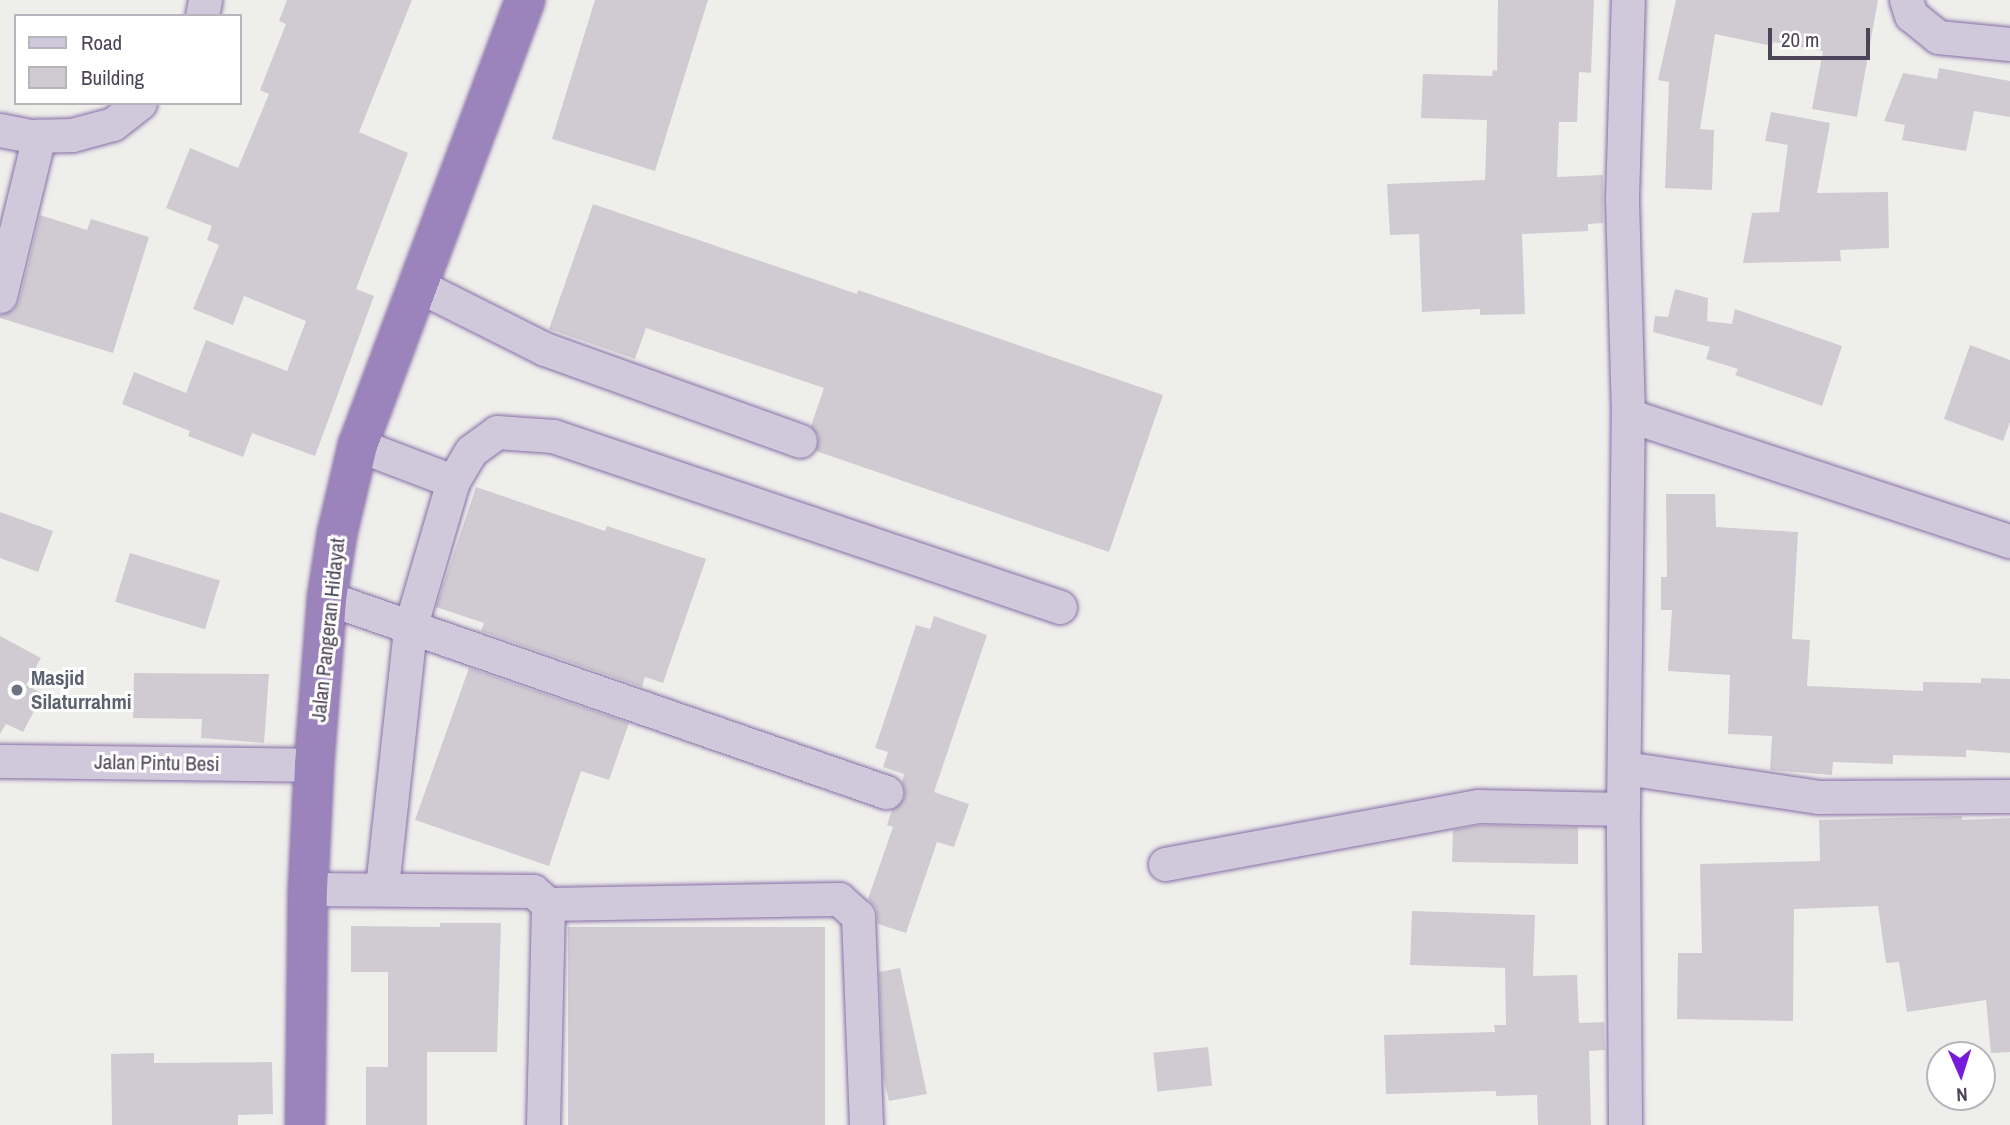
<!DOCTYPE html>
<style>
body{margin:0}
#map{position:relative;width:2010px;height:1125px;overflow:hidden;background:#eeeeeb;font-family:"Archivo Narrow",sans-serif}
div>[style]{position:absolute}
.building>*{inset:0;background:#d0cbd2;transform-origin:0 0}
.roads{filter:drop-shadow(0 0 2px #876ea6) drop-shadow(0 0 2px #876ea6)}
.minor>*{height:33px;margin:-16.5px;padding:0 16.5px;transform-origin:16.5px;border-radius:16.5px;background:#d0c9dc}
.highway>*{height:38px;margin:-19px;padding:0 19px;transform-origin:19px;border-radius:19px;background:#9b83bb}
.dots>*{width:19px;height:19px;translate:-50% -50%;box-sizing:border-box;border:4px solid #fff;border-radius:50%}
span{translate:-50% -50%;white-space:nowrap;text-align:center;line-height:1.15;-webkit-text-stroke:6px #fff;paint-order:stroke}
.street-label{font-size:21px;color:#4c4458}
.worship-label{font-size:21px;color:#5b616d;font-weight:700}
.left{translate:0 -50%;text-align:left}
.legend{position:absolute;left:14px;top:14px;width:228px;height:91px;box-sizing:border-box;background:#fff;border:2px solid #b7b4bc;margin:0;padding:9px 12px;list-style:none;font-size:21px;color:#4c4458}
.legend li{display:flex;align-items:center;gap:14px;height:35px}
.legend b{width:35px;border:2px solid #b7b4bc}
.north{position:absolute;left:1926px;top:1041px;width:70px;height:70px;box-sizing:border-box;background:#fff;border:2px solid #b7b4bc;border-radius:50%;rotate:177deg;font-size:19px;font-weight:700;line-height:28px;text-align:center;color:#4c4458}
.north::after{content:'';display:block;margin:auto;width:24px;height:32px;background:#761bd9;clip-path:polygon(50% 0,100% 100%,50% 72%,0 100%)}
.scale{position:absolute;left:1768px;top:28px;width:102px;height:32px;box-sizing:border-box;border:4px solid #4c4458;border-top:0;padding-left:9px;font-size:21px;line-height:24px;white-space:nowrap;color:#4c4458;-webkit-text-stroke:5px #fff;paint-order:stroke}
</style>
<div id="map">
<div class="building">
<i style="clip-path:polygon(287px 0,412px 0,359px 132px,408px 153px,356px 289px,374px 296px,315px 456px,252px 433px,243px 457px,188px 436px,190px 431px,122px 404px,134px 372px,186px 393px,206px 340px,287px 371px,306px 321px,244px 296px,233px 325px,193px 309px,219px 245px,207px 240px,212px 226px,166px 208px,190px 148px,238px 168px,269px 94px,260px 90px,286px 24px,279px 21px)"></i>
<i style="clip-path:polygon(595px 0,708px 0,655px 171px,552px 139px)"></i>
<i style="clip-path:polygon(1498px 0,1594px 0,1591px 73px,1579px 72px,1577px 122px,1559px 122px,1557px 177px,1603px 175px,1603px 223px,1588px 224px,1588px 231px,1522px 234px,1525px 314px,1480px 315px,1480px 309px,1422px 312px,1419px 234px,1390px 235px,1387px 184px,1485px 180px,1487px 120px,1421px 118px,1423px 74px,1492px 76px,1493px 70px,1497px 71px)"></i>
<i style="clip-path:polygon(1676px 0,1878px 0,1857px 117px,1812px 109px,1823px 51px,1773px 42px,1772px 46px,1715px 34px,1700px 129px,1714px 130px,1712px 190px,1665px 188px,1669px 82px,1658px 80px)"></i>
<i style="clip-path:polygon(1939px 68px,2010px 81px,2010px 117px,1974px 111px,1966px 151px,1902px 140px,1905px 125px,1884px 121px,1903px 73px,1937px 79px)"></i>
<i style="clip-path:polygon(1771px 112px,1830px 123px,1817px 193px,1888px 192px,1889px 248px,1840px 250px,1841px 261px,1743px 263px,1752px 213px,1779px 212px,1788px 145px,1765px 141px)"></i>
<i style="clip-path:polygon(593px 204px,857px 294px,858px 290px,1163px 395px,1109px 552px,816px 451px,819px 437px,811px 426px,824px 388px,646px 328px,635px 359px,549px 329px)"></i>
<i style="clip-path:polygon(40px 215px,87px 230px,91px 219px,149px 237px,113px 353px,0 318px,0 315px,13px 310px,19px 301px)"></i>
<i style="clip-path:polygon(1675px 289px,1708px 298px,1707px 321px,1732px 324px,1735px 309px,1842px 346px,1822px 406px,1735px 375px,1738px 369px,1706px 359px,1710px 347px,1653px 332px,1655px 316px,1668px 317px)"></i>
<i style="clip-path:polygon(1970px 345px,2010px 360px,2010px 422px,2003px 441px,1944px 419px)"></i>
<i style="clip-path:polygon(476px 487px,605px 531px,607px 526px,706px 559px,663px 683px,645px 677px,642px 687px,481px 631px,484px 623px,436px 607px)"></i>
<i style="clip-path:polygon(1666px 494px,1715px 494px,1716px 527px,1798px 532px,1792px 639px,1810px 640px,1807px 686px,1923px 691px,1923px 682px,1981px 683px,1981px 678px,2010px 679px,2010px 753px,1966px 750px,1966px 757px,1893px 755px,1893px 764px,1833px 762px,1832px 775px,1770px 770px,1772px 736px,1728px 734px,1730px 675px,1668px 671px,1672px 610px,1661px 610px,1661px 577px,1667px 577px)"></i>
<i style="clip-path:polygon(0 512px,53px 531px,38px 572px,0 558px)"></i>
<i style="left:130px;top:553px;width:94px;height:51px;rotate:17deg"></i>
<i style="clip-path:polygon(934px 616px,987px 635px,934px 792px,969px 804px,954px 847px,937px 842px,906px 933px,878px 924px,876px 908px,868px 899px,893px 827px,887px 825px,892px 810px,904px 799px,905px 789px,902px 782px,904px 774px,883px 767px,888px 752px,875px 748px,916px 625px,930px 629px)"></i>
<i style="clip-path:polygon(0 636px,41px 658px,26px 685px,43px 694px,23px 732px,6px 724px,0 734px)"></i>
<i style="clip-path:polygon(469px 668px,629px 723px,609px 780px,581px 771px,549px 866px,415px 820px)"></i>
<i style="clip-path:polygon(134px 673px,269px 674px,264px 743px,201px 738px,202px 719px,133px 718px)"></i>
<i style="clip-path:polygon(1962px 816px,1962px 820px,2010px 818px,2010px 1052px,1991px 1053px,1986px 1000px,1907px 1012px,1899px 962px,1886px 963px,1878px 906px,1794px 909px,1793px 1021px,1677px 1019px,1678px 953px,1702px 953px,1700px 864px,1820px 861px,1819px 820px)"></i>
<i style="clip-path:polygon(1480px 825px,1578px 827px,1578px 864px,1452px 862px,1453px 830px)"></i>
<i style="clip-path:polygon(1412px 911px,1535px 915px,1533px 976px,1577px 975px,1579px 1023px,1604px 1022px,1605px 1050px,1589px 1051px,1591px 1125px,1538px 1125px,1537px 1095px,1496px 1096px,1496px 1091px,1386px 1094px,1384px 1035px,1495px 1032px,1494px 1025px,1506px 1025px,1505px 968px,1410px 965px)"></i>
<i style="clip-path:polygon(440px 923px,501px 923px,497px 1052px,427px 1052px,427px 1125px,366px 1125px,366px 1067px,388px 1067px,388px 972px,351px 972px,351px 926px,440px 927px)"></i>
<i style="left:568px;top:927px;width:257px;height:198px"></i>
<i style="clip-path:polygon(900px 968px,927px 1094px,889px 1101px,883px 1076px,879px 972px)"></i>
<i style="left:1208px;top:1047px;width:39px;height:55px;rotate:84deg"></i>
<i style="clip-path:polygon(154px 1053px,154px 1063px,272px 1062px,273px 1114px,238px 1115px,238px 1125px,112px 1125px,111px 1054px)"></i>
</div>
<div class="roads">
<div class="minor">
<i style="left:1906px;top:0;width:16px;rotate:72deg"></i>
<i style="left:1911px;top:15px;width:35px;rotate:39deg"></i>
<i style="left:1938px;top:37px;width:72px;rotate:5.6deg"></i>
<i style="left:202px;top:16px;width:16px;rotate:-79deg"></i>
<i style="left:0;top:130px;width:32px;rotate:11deg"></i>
<i style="left:31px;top:136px;width:41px;rotate:-1.4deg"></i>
<i style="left:72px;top:135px;width:42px;rotate:-15deg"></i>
<i style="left:113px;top:124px;width:34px;rotate:-38deg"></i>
<i style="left:417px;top:285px;width:143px;rotate:26.6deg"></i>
<i style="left:545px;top:349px;width:271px;rotate:19.8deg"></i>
<i style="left:0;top:296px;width:165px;rotate:-76.3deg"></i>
<i style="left:1628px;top:415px;width:402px;rotate:18.3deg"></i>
<i style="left:358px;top:445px;width:102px;rotate:20.8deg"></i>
<i style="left:327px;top:598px;width:592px;rotate:19.14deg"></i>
<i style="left:0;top:761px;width:314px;rotate:0.7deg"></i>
<i style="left:1625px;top:768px;width:195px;rotate:8.5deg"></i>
<i style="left:1818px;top:797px;width:192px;rotate:-0.3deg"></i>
<i style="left:1165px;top:864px;width:318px;rotate:-10.5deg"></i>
<i style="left:1478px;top:806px;width:145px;rotate:1.2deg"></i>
<i style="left:382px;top:887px;width:261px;rotate:-83.8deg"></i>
<i style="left:410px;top:628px;width:153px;rotate:-73.7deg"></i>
<i style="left:453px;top:481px;width:35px;rotate:-59deg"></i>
<i style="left:471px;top:451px;width:32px;rotate:-36deg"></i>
<i style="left:497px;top:432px;width:56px;rotate:4.1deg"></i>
<i style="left:553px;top:436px;width:535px;rotate:18.64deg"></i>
<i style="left:308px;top:889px;width:225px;rotate:0.5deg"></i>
<i style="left:533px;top:891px;width:20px;rotate:41deg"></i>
<i style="left:548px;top:904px;width:291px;rotate:-1deg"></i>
<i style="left:839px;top:899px;width:25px;rotate:42deg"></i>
<i style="left:858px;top:916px;width:209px;rotate:87.8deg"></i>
<i style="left:543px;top:1125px;width:221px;rotate:-88.7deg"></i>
<i style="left:1625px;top:1125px;width:316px;rotate:-90.4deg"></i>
<i style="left:1623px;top:809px;width:394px;rotate:-89.3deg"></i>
<i style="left:1628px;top:415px;width:217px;rotate:-91.6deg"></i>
<i style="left:1622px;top:198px;width:198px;rotate:-88.3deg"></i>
</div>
<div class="highway">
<i style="left:305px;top:1125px;width:236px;rotate:-89.3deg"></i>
<i style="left:308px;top:889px;width:124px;rotate:-87.2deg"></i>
<i style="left:314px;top:765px;width:168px;rotate:-85.5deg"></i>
<i style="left:327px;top:598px;width:65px;rotate:-81.1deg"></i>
<i style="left:337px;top:534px;width:91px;rotate:-76.7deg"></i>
<i style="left:358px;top:445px;width:475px;rotate:-69.4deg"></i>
</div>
</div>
<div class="dots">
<i style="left:17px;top:690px;background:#6b7280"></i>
</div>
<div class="street-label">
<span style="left:328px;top:630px;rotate:-84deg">Jalan Pangeran Hidayat</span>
<span style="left:157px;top:763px;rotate:1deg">Jalan Pintu Besi</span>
</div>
<div class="worship-label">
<span class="left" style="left:31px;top:690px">Masjid<br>Silaturrahmi</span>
</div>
<ul class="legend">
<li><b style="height:9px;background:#d0c9dc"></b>Road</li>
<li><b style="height:19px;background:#d0cbd2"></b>Building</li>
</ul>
<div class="north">N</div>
<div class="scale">20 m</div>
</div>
